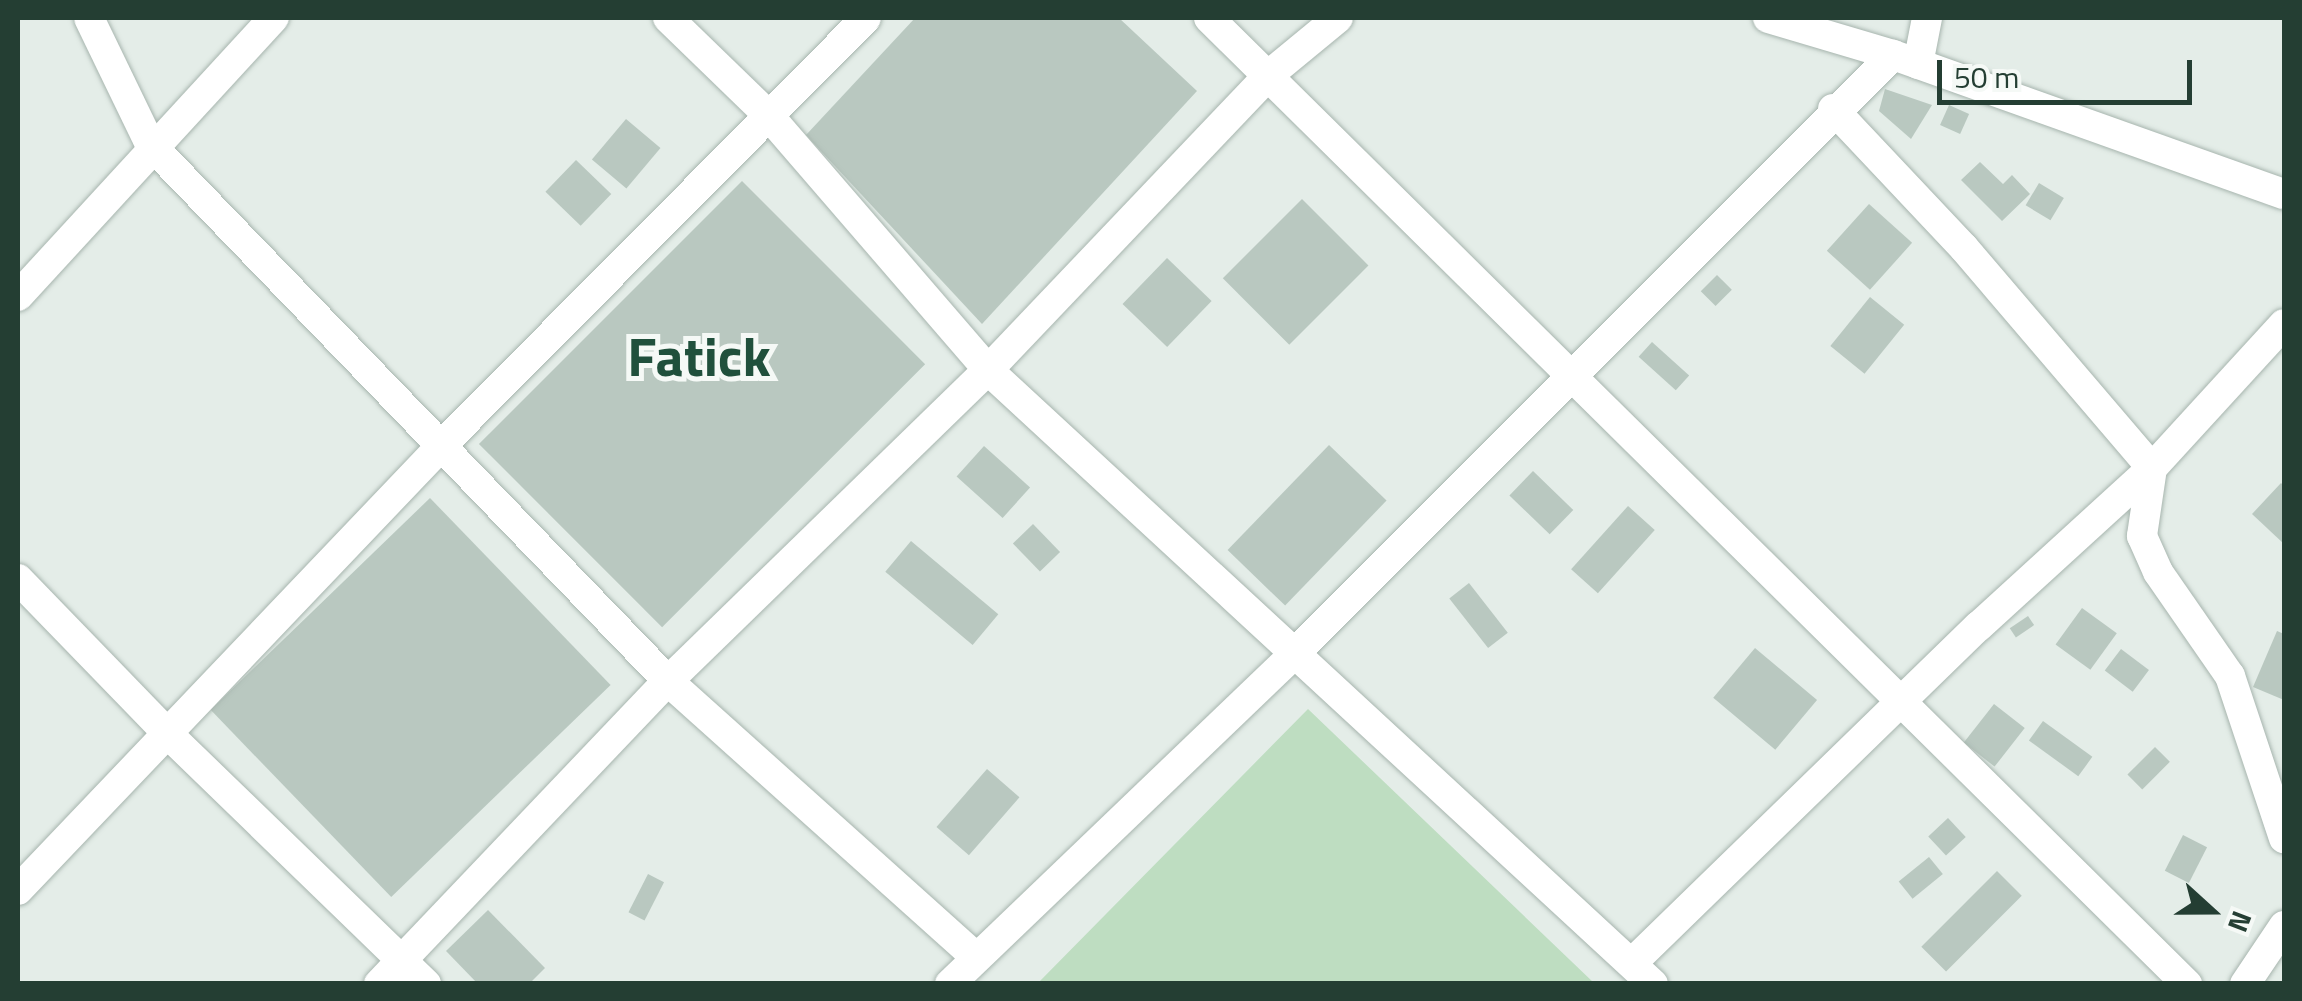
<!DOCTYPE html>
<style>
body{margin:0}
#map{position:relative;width:2302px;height:1001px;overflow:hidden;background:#e4ede8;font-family:"Titillium Web",sans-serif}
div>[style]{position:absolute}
.green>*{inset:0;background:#beddc1}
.building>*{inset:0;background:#b9c8c0;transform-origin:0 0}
.roads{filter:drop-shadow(0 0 2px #a7b5ae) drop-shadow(0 0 2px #a7b5ae)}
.street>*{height:30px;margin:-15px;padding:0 15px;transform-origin:15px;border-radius:15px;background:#fff}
.secondary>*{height:30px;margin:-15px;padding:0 15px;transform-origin:15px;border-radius:15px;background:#fff}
span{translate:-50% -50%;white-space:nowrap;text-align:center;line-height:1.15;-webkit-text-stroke:10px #f5f9f6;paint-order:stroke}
.town-label{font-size:55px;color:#20503c;font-weight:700}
.frame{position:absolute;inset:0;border:20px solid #243e33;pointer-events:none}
.north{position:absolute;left:2162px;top:861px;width:100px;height:100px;-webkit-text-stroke:8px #f5f9f6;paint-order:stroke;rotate:111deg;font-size:28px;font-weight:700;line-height:40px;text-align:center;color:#243e33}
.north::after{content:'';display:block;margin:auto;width:35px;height:45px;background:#243e33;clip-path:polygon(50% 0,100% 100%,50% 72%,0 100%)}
.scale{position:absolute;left:1937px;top:60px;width:255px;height:45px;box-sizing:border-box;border:5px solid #243e33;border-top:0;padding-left:12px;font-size:30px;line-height:35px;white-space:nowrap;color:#243e33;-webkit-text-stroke:8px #f5f9f6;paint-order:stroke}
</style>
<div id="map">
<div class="green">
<i style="clip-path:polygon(1308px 709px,1594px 983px,1595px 983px,1038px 983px)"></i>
</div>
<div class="building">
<i style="clip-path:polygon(915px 18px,1119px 18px,1197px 91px,982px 324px,806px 135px)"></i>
<i style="clip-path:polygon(1885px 89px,1932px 105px,1911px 139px,1879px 111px)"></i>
<i style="left:1949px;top:105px;width:22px;height:22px;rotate:24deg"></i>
<i style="left:626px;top:119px;width:45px;height:53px;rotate:40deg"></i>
<i style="left:576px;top:160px;width:49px;height:44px;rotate:44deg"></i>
<i style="clip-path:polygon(1980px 162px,2003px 184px,2012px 175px,2030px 194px,2002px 221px,1961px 180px)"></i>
<i style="left:742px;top:181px;width:259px;height:372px;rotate:45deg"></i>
<i style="left:2039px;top:183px;width:29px;height:26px;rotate:31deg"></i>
<i style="left:1302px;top:199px;width:94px;height:112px;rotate:45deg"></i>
<i style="left:1869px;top:204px;width:58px;height:63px;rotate:42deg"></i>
<i style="left:1167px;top:258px;width:62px;height:64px;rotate:44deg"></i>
<i style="left:1717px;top:275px;width:21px;height:23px;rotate:45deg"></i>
<i style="left:1870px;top:297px;width:44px;height:63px;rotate:39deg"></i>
<i style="left:1652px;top:342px;width:50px;height:20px;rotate:42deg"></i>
<i style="left:1329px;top:445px;width:80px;height:146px;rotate:44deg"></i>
<i style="left:984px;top:446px;width:62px;height:41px;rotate:42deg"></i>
<i style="left:1533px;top:471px;width:56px;height:34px;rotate:44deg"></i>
<i style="clip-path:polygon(2281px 483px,2284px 486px,2284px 544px,2252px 514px)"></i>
<i style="left:430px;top:498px;width:260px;height:305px;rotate:46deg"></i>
<i style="left:1628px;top:506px;width:36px;height:85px;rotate:42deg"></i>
<i style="left:1033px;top:524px;width:39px;height:28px;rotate:46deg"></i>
<i style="left:911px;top:541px;width:114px;height:40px;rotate:40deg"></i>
<i style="left:1469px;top:583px;width:63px;height:25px;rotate:52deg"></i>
<i style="left:2082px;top:608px;width:43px;height:45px;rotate:36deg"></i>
<i style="left:2028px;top:616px;width:11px;height:22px;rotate:56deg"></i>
<i style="clip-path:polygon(2277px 631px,2284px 634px,2284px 700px,2253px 687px)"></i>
<i style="left:1755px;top:648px;width:81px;height:65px;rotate:40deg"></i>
<i style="left:2121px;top:649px;width:35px;height:27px;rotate:37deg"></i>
<i style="left:1994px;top:704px;width:39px;height:49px;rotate:38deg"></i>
<i style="left:2043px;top:721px;width:61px;height:24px;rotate:36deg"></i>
<i style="left:2155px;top:747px;width:21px;height:39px;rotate:45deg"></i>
<i style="left:987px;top:769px;width:43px;height:77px;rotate:41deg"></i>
<i style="left:1948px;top:818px;width:26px;height:27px;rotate:47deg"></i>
<i style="left:2183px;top:835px;width:27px;height:40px;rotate:27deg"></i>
<i style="left:1929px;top:857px;width:22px;height:39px;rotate:51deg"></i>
<i style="left:1997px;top:871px;width:35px;height:107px;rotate:45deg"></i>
<i style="left:648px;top:874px;width:18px;height:43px;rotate:27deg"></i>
<i style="clip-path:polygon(488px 910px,545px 968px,529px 984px,478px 984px,446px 951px)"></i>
</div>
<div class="roads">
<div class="street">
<i style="left:89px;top:18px;width:140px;rotate:64.2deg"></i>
<i style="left:150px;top:144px;width:746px;rotate:46.03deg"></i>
<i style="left:668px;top:681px;width:412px;rotate:41.9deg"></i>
<i style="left:668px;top:18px;width:141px;rotate:44.1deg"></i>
<i style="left:769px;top:116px;width:335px;rotate:49.2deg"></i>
<i style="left:988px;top:370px;width:905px;rotate:42.72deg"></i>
<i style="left:1209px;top:18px;width:1375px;rotate:44.65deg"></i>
<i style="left:1918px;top:64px;width:47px;rotate:-78.9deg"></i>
<i style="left:1833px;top:109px;width:191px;rotate:46.7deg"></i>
<i style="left:1964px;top:248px;width:289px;rotate:49.5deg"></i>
<i style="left:2152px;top:468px;width:69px;rotate:98.4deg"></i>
<i style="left:2142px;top:536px;width:39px;rotate:66deg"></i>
<i style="left:2158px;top:572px;width:126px;rotate:55.3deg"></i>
<i style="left:2230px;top:676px;width:171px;rotate:71.6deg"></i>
<i style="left:18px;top:296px;width:378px;rotate:-47.4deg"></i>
<i style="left:18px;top:579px;width:217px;rotate:45.9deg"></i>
<i style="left:169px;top:735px;width:358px;rotate:44.1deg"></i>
<i style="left:18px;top:890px;width:616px;rotate:-46.38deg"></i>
<i style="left:443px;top:444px;width:600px;rotate:-45.2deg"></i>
<i style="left:1632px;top:963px;width:484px;rotate:-44.2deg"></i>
<i style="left:1979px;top:626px;width:234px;rotate:-42.4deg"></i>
<i style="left:2152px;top:468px;width:195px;rotate:-47.5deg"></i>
<i style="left:379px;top:984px;width:419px;rotate:-46.4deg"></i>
<i style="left:668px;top:681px;width:446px;rotate:-44.2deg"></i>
<i style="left:988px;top:370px;width:409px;rotate:-46.4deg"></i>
<i style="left:1270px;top:74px;width:88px;rotate:-39.5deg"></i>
<i style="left:950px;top:984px;width:477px;rotate:-43.8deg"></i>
<i style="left:1294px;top:654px;width:847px;rotate:-45deg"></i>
<i style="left:2245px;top:984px;width:70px;rotate:-56.1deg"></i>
</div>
<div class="secondary">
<i style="left:1768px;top:18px;width:130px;rotate:16.5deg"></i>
<i style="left:1893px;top:55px;width:415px;rotate:19.6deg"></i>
</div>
</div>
<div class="town-label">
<span style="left:699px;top:356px">Fatick</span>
</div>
<div class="frame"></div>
<div class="north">N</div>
<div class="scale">50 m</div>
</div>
